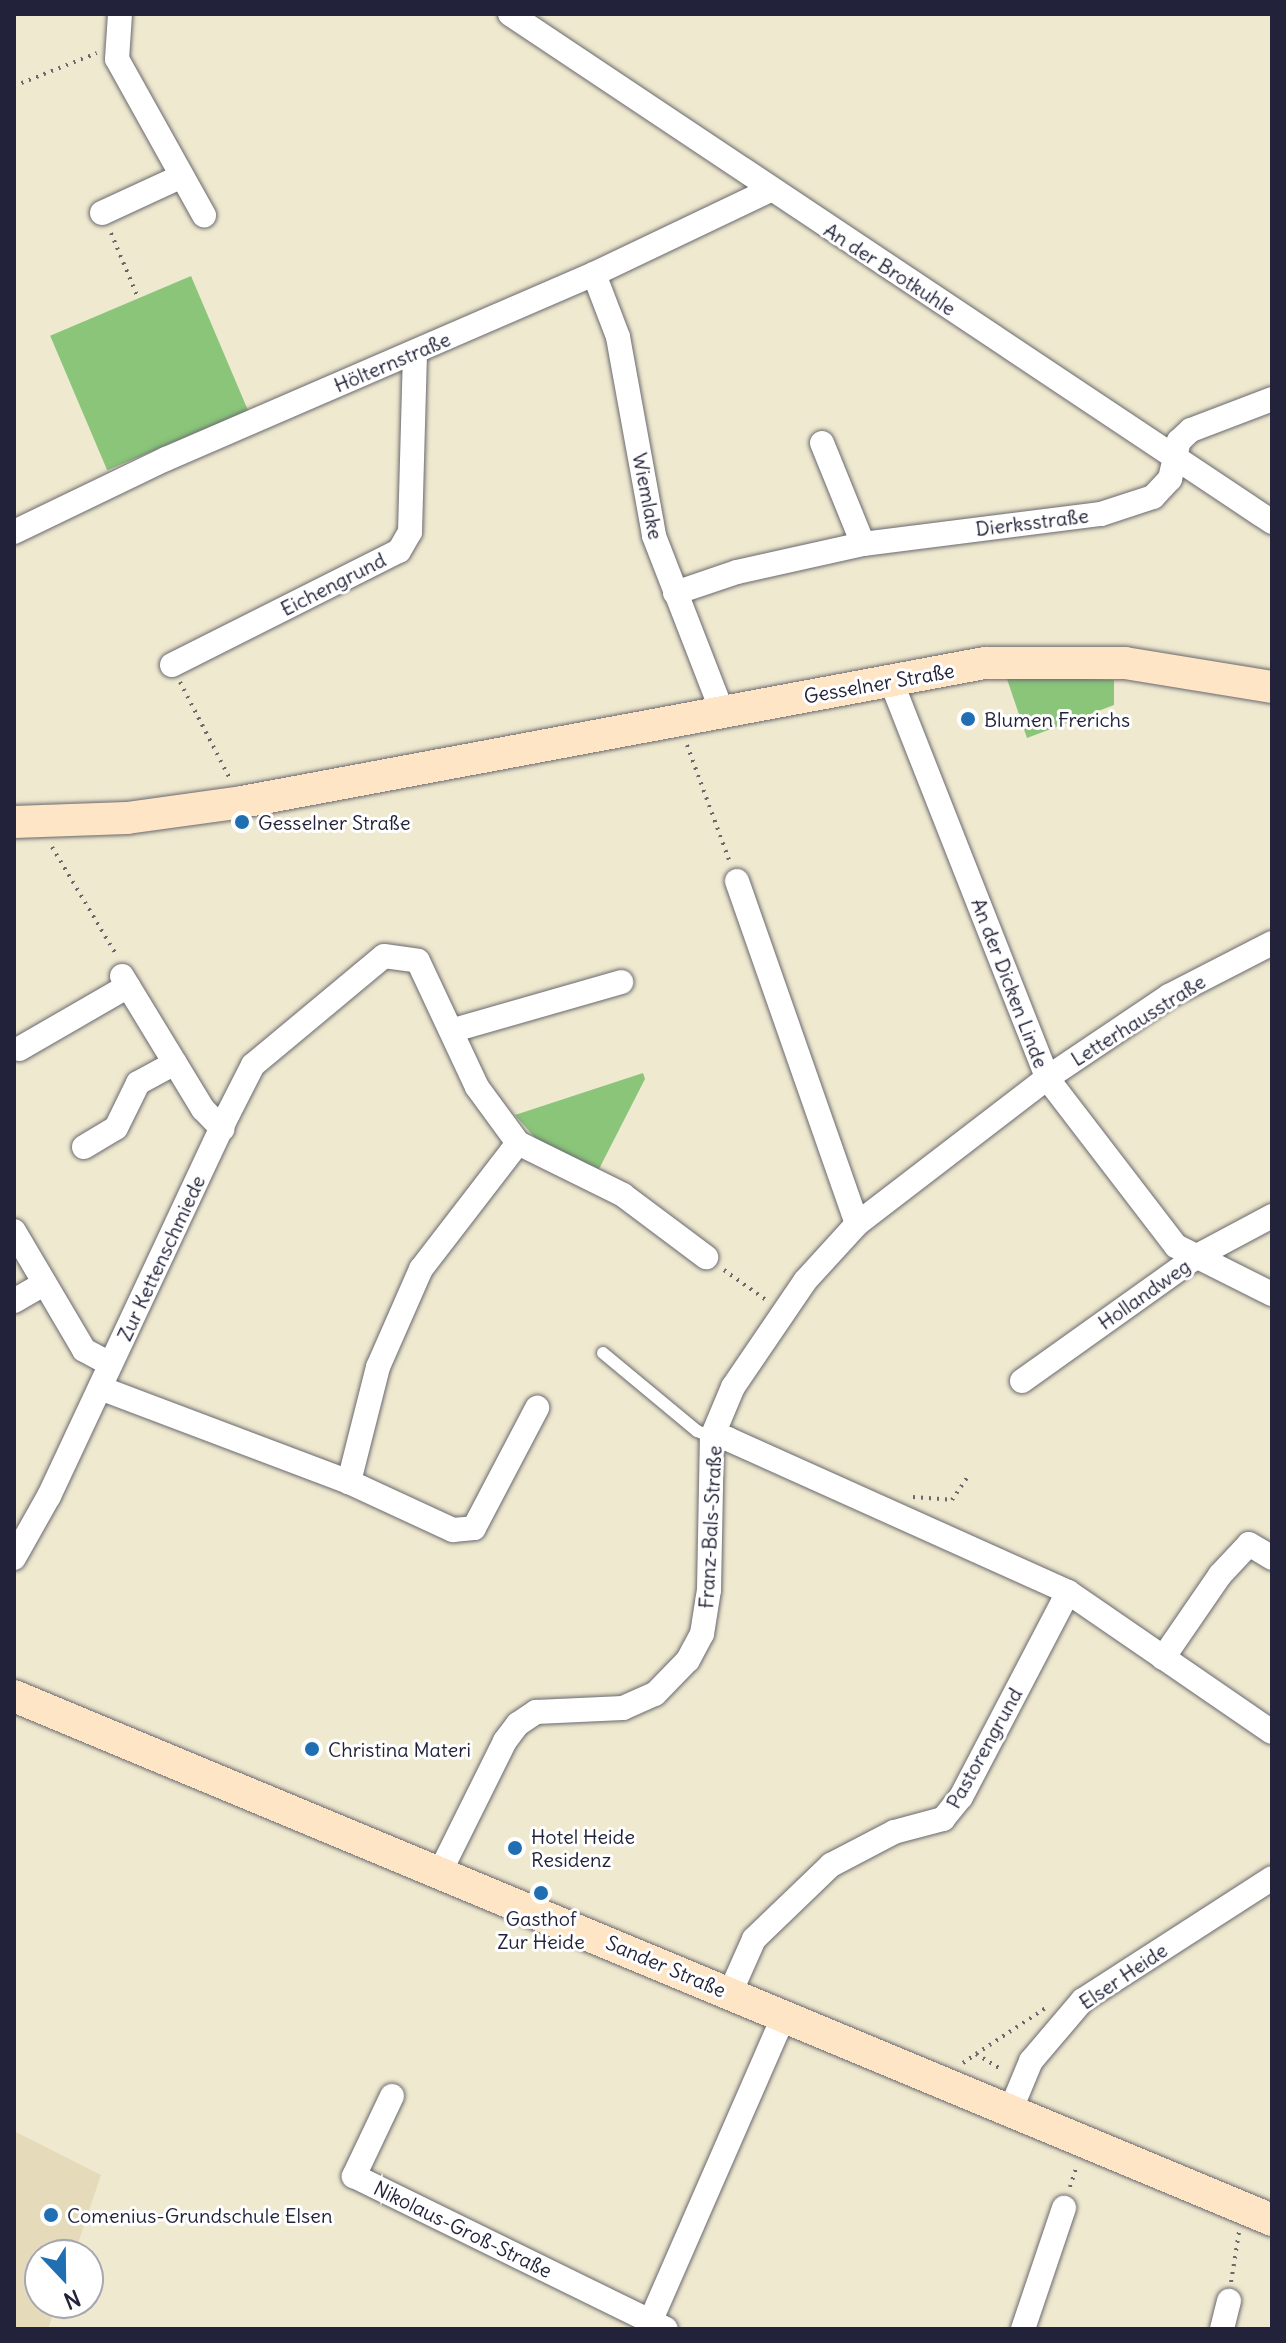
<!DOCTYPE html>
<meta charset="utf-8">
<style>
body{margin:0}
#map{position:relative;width:1286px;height:2343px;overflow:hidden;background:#efe9cf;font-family:Delius,sans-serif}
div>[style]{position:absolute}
.built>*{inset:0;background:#e5dbba}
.green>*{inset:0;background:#8ac57a;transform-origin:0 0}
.path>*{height:4px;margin-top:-2px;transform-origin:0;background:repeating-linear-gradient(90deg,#6a686f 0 2px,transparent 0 8px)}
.roads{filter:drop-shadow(0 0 2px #6a686f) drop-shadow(0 0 2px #6a686f)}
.lane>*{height:12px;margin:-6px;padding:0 6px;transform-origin:6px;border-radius:6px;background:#fff}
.street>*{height:24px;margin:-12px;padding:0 12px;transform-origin:12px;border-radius:12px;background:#fff}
.secondary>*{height:32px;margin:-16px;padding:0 16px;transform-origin:16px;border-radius:16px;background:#fee5c5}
.dots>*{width:22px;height:22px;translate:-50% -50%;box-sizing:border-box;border:4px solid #fff;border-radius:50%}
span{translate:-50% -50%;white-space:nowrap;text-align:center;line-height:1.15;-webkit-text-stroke:6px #fff;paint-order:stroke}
.street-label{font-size:20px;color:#22223b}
.poi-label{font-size:20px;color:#22223b}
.left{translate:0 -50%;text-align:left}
.frame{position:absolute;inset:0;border:16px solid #22223b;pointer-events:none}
.north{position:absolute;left:24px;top:2239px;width:80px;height:80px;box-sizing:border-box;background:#fff;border:2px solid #a7a7b1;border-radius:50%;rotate:158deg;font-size:22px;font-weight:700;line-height:32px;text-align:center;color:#22223b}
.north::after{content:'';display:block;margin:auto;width:28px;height:36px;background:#1f6fb2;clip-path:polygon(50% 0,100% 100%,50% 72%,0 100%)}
</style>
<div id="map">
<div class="built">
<i style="clip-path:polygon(14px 2131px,101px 2175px,74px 2255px,40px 2255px,40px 2303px,57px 2303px,48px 2329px,14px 2329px)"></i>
</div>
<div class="green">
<i style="left:191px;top:276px;width:146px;height:153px;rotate:67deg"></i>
<i style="clip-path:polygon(1059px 678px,1114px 680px,1114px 705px,1027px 738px,1007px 679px)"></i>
<i style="clip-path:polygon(643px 1073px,645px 1079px,599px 1169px,537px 1140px,515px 1115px)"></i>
</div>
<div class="path">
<i style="left:14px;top:86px;width:89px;rotate:-21.7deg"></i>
<i style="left:111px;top:233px;width:70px;rotate:67.4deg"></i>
<i style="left:180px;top:682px;width:107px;rotate:62.7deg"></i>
<i style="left:687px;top:745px;width:122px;rotate:69.9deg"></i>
<i style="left:52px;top:847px;width:127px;rotate:59.2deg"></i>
<i style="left:724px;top:1270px;width:52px;rotate:35.5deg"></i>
<i style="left:913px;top:1497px;width:39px;rotate:4deg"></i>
<i style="left:952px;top:1500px;width:30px;rotate:-56deg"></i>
<i style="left:976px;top:2054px;width:85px;rotate:-33.5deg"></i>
<i style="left:963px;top:2063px;width:16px;rotate:-35deg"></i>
<i style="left:976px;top:2054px;width:31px;rotate:31deg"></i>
<i style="left:1070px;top:2187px;width:23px;rotate:-72deg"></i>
<i style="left:1231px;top:2282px;width:51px;rotate:-80.9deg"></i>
</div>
<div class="roads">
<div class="lane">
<i style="left:603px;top:1353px;width:122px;rotate:39.7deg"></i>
<i style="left:697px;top:1431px;width:16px;rotate:22deg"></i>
</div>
<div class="street">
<i style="left:120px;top:14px;width:45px;rotate:93.8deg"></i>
<i style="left:117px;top:59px;width:179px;rotate:60.9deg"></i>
<i style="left:510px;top:14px;width:916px;rotate:33.69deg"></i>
<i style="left:102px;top:213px;width:88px;rotate:-24.8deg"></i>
<i style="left:594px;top:274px;width:67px;rotate:69.1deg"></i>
<i style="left:618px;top:337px;width:202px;rotate:79.7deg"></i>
<i style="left:654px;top:536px;width:188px;rotate:68.8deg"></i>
<i style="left:822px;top:443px;width:109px;rotate:67.9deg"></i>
<i style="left:14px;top:532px;width:169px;rotate:-25.7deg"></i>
<i style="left:166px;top:459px;width:466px;rotate:-23.4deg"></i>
<i style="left:594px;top:274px;width:195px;rotate:-25.5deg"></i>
<i style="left:675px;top:593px;width:65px;rotate:-18.7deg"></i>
<i style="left:737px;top:572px;width:129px;rotate:-12.5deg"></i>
<i style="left:863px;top:544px;width:240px;rotate:-7.2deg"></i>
<i style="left:1101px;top:514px;width:55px;rotate:-18.1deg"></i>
<i style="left:1153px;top:497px;width:25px;rotate:-47deg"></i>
<i style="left:1170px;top:479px;width:39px;rotate:-77deg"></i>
<i style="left:1179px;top:441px;width:16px;rotate:-43deg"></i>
<i style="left:1191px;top:430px;width:87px;rotate:-20.9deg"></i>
<i style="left:172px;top:665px;width:254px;rotate:-26.7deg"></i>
<i style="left:399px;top:551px;width:22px;rotate:-60deg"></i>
<i style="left:410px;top:532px;width:180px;rotate:-88.4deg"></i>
<i style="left:891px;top:681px;width:427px;rotate:68.5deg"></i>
<i style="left:1047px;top:1078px;width:212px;rotate:52.5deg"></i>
<i style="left:1176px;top:1246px;width:107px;rotate:26.6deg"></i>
<i style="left:737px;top:881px;width:363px;rotate:70.7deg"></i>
<i style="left:122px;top:976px;width:156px;rotate:58.7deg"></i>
<i style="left:203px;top:1109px;width:28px;rotate:46deg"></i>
<i style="left:454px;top:1030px;width:174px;rotate:-16deg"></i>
<i style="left:19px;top:1049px;width:126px;rotate:-30deg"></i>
<i style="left:518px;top:1143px;width:117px;rotate:26.3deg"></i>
<i style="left:623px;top:1195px;width:104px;rotate:36.8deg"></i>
<i style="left:84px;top:1147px;width:37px;rotate:-31deg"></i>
<i style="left:116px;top:1128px;width:50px;rotate:-63.9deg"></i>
<i style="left:138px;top:1083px;width:42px;rotate:-28.4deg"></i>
<i style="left:14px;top:1231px;width:138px;rotate:59.5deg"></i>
<i style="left:84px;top:1350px;width:30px;rotate:28deg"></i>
<i style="left:14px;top:1301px;width:34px;rotate:-30deg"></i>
<i style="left:1022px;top:1381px;width:215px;rotate:-35.5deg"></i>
<i style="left:1197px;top:1256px;width:85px;rotate:-28.1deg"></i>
<i style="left:712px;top:1437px;width:16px;rotate:7deg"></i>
<i style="left:728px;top:1439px;width:373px;rotate:24.2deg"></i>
<i style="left:1068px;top:1592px;width:247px;rotate:34.5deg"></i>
<i style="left:349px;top:1482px;width:115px;rotate:24.8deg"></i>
<i style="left:453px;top:1530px;width:21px;rotate:-5deg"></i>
<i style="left:474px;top:1528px;width:136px;rotate:-62.3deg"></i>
<i style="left:14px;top:1558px;width:71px;rotate:-60.6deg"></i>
<i style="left:49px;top:1496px;width:422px;rotate:-64.9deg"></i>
<i style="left:228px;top:1114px;width:55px;rotate:-63deg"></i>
<i style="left:253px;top:1065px;width:170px;rotate:-39.8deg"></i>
<i style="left:384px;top:956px;width:34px;rotate:8deg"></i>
<i style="left:418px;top:961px;width:139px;rotate:64.9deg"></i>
<i style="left:477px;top:1087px;width:69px;rotate:53.8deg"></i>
<i style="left:518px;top:1143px;width:159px;rotate:127.6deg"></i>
<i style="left:421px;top:1269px;width:107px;rotate:113.7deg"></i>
<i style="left:378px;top:1367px;width:119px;rotate:104.2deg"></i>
<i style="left:349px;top:1482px;width:266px;rotate:-159.3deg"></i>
<i style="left:1163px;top:1658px;width:101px;rotate:-55.5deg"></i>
<i style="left:1220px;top:1575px;width:42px;rotate:-46.9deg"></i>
<i style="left:1249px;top:1544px;width:27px;rotate:31deg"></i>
<i style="left:440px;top:1872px;width:146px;rotate:-63.6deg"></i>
<i style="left:505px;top:1741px;width:21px;rotate:-53deg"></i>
<i style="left:518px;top:1724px;width:22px;rotate:-34deg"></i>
<i style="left:536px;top:1712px;width:87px;rotate:-2.6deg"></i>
<i style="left:623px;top:1708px;width:35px;rotate:-24deg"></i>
<i style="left:655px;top:1694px;width:47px;rotate:-45.9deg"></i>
<i style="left:688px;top:1660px;width:30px;rotate:-62deg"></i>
<i style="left:702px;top:1634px;width:45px;rotate:-81deg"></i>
<i style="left:709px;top:1590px;width:153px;rotate:-88.9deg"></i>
<i style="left:712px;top:1437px;width:54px;rotate:-67.2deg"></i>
<i style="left:733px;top:1387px;width:128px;rotate:-55.8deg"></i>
<i style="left:805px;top:1281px;width:77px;rotate:-47.6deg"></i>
<i style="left:857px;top:1224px;width:240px;rotate:-37.5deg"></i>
<i style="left:1047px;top:1078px;width:147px;rotate:-33.9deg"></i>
<i style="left:1169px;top:996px;width:116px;rotate:-27.2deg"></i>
<i style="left:730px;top:1993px;width:59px;rotate:-66deg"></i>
<i style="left:754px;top:1939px;width:107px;rotate:-43.9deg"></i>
<i style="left:831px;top:1865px;width:71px;rotate:-27.6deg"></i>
<i style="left:894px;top:1832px;width:51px;rotate:-14.9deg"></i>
<i style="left:943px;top:1819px;width:28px;rotate:-51deg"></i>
<i style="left:961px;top:1797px;width:231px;rotate:-62.4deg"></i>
<i style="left:392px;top:2096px;width:89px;rotate:115.4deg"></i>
<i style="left:354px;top:2176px;width:347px;rotate:26.1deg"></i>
<i style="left:1011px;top:2109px;width:52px;rotate:-67.4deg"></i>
<i style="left:1031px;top:2061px;width:80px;rotate:-49.6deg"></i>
<i style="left:1083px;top:2000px;width:225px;rotate:-32.8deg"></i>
<i style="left:647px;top:2329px;width:342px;rotate:-66.4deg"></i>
<i style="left:1023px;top:2329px;width:128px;rotate:-71.3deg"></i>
<i style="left:1222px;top:2329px;width:29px;rotate:-76deg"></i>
</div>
<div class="secondary">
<i style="left:14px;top:822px;width:113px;rotate:-2deg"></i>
<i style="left:127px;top:818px;width:116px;rotate:-7.9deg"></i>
<i style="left:242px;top:802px;width:756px;rotate:-10.6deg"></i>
<i style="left:985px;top:663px;width:140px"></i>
<i style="left:1125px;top:663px;width:149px;rotate:9.3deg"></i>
<i style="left:14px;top:1696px;width:1363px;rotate:22.61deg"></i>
</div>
</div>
<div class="dots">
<i style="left:968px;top:719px;background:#1f6fb2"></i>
<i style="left:242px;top:822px;background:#1f6fb2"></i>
<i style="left:312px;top:1749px;background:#1f6fb2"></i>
<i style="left:515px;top:1848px;background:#1f6fb2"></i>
<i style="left:541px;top:1893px;background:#1f6fb2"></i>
<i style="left:51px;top:2215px;background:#1f6fb2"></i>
</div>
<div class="street-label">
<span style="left:890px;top:269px;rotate:33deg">An der Brotkuhle</span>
<span style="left:392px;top:362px;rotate:-23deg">Hölternstraße</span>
<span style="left:648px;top:496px;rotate:79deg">Wiemlake</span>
<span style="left:1032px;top:522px;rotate:-7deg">Dierksstraße</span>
<span style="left:333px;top:584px;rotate:-27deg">Eichengrund</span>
<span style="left:879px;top:683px;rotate:-10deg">Gesselner Straße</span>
<span style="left:1010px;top:983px;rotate:69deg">An der Dicken Linde</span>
<span style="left:1138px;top:1020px;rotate:-32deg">Letterhausstraße</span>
<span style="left:161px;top:1258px;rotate:-65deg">Zur Kettenschmiede</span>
<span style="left:1144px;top:1294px;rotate:-35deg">Hollandweg</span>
<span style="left:710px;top:1527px;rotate:-87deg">Franz-Bals-Straße</span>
<span style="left:984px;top:1748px;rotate:-61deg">Pastorengrund</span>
<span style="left:666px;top:1966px;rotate:23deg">Sander Straße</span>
<span style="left:1123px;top:1976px;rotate:-34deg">Elser Heide</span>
<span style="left:463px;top:2229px;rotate:26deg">Nikolaus-Groß-Straße</span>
</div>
<div class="poi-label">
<span class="left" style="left:984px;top:719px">Blumen Frerichs</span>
<span class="left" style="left:258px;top:822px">Gesselner Straße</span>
<span class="left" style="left:328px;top:1749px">Christina Materi</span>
<span class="left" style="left:531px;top:1848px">Hotel Heide<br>Residenz</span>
<span style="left:541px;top:1930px">Gasthof<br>Zur Heide</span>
<span class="left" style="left:67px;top:2215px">Comenius-Grundschule Elsen</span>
</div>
<div class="frame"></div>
<div class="north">N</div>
</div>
